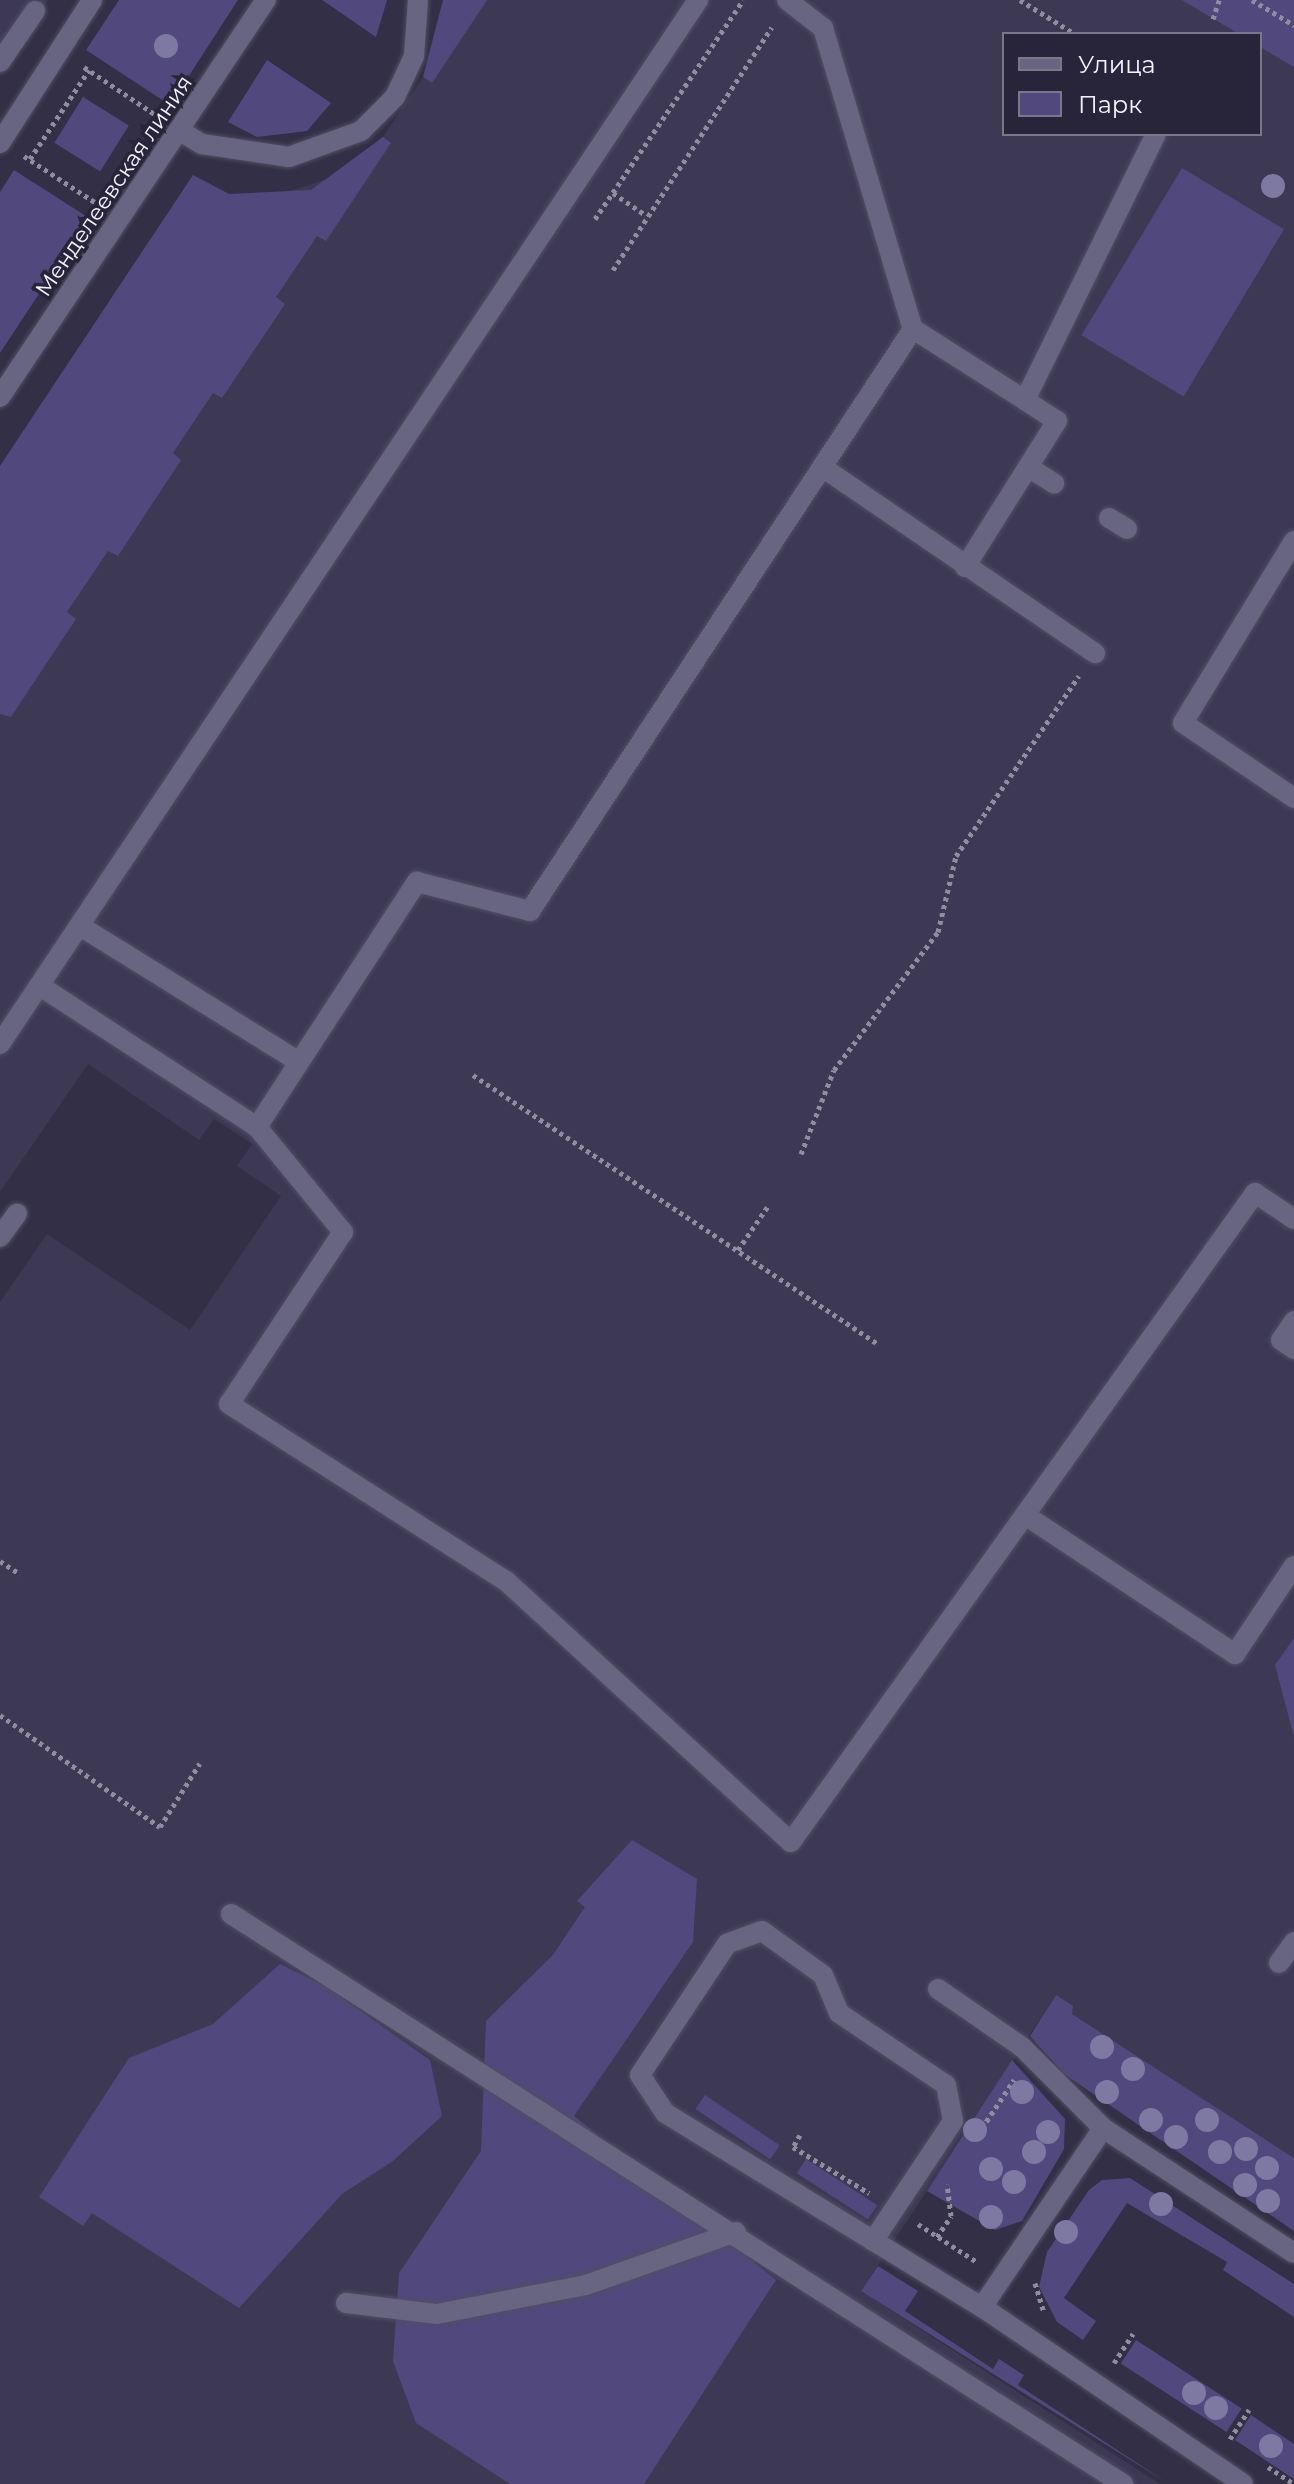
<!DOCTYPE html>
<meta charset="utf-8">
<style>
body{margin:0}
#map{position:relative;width:1294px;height:2484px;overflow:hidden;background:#322f46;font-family:Montserrat,sans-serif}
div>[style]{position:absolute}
.built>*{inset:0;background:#3d3954}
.green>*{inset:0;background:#51497d;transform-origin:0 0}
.path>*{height:5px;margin-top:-2.5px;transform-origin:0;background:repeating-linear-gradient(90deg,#8f8d9e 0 4px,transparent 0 8px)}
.roads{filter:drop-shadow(0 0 2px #514e63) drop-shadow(0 0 2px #514e63)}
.lane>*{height:20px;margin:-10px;padding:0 10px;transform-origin:10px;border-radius:10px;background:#686583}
.street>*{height:20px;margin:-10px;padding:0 10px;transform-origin:10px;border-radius:10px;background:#686583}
.trees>*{width:24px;height:24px;margin:-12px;border-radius:50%;background:#7e79a3}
span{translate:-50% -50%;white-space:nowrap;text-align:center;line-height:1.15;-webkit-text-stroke:7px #28253b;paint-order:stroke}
.street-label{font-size:22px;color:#f3f2fe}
.legend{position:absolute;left:1002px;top:32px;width:260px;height:104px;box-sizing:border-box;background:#28253b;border:2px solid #797789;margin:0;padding:10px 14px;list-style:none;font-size:24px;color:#f3f2fe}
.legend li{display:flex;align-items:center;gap:16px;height:40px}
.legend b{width:40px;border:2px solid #797789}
</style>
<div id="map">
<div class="built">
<i style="clip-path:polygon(0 0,48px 0,0 75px)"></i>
<i style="clip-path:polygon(evenodd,443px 0,1294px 0,1294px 2158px,1072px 2014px,1056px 1995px,861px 2291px,1160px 2484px,0 2484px,0 1302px,47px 1234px,190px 1330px,281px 1196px,237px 1166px,252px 1144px,214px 1119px,199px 1140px,88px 1064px,0 1192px,0 466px,193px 175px,229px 194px,270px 197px,337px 176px,383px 137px,423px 77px,443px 0,1004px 34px,1260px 34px,1260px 134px,1004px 134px,1004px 34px)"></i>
</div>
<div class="green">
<i style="clip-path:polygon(119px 0,238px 0,170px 105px,86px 50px)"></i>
<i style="clip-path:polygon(322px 0,387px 0,376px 37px)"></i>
<i style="clip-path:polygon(443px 0,487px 0,432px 83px,423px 77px)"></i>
<i style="clip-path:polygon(1182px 0,1294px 0,1294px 67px,1260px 47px,1260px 34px,1239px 34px)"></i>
<i style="clip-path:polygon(267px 60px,331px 103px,307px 131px,257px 137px,228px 122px)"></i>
<i style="left:83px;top:97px;width:54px;height:54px;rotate:32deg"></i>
<i style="clip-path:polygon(383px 137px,391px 143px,326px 241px,317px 236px,276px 297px,285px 304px,222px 398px,213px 393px,173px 453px,181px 460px,118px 556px,108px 551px,67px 612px,76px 619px,11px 717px,0 714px,0 466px,193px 175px,229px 194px,311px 190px)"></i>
<i style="left:1182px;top:168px;width:119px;height:195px;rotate:31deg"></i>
<i style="clip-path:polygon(14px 170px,89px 218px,0 353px,0 192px)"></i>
<i style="clip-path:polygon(1294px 1638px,1294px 1737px,1275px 1665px)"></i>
<i style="clip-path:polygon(632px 1840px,697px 1879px,693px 1942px,574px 2116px,776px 2280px,644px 2484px,510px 2484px,416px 2423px,393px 2361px,399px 2273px,481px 2151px,486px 2021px,553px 1955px,585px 1907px,577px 1901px)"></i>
<i style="clip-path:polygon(280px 1964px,325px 1986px,430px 2060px,442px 2116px,393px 2161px,342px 2194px,239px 2308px,92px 2213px,83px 2226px,39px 2197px,129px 2058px,213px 2024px)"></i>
<i style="clip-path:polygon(1056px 1995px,1073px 2006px,1072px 2014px,1294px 2158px,1294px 2231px,1064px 2074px,1030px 2036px)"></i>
<i style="clip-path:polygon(1012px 2060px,1065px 2119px,1064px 2149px,1022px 2221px,995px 2230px,927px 2191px)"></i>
<i style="left:705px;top:2095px;width:90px;height:17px;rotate:34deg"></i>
<i style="left:806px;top:2159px;width:85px;height:17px;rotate:33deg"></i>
<i style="clip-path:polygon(1130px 2178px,1294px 2284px,1294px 2317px,1223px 2270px,1227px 2262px,1127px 2203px,1064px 2298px,1096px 2321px,1083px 2340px,1057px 2322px,1039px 2287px,1047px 2252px,1089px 2190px,1102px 2180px)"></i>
<i style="clip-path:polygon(878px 2266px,918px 2291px,905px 2311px,993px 2369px,999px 2359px,1024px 2375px,1018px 2385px,1169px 2484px,861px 2291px)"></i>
<i style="left:1136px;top:2340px;width:126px;height:28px;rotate:33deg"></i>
<i style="clip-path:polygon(1251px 2415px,1294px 2444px,1294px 2479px,1235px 2440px)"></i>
</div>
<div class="path">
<i style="left:1020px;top:0;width:65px;rotate:31.7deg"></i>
<i style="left:1252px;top:0;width:49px;rotate:30.8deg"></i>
<i style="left:1213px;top:19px;width:20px;rotate:-72deg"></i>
<i style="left:84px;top:67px;width:87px;rotate:33.7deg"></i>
<i style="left:24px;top:156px;width:86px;rotate:33.1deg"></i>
<i style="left:30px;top:159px;width:107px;rotate:-56.5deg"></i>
<i style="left:613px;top:193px;width:40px;rotate:34deg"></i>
<i style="left:595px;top:219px;width:264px;rotate:-55.9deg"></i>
<i style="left:613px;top:270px;width:290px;rotate:-56.8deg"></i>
<i style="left:473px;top:1075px;width:485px;rotate:33.6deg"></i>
<i style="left:801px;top:1154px;width:90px;rotate:-68.6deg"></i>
<i style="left:834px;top:1070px;width:173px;rotate:-53deg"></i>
<i style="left:938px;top:932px;width:78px;rotate:-76.7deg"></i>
<i style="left:956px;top:856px;width:218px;rotate:-55.7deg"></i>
<i style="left:738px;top:1250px;width:53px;rotate:-55.7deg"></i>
<i style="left:0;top:1561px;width:24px;rotate:33deg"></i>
<i style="left:0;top:1715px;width:195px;rotate:35deg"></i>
<i style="left:160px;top:1827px;width:75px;rotate:-58deg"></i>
<i style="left:982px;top:2128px;width:58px;rotate:-56.3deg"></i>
<i style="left:800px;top:2135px;width:14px;rotate:120deg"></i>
<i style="left:793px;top:2147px;width:89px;rotate:31.2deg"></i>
<i style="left:918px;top:2224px;width:70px;rotate:32.8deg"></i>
<i style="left:937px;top:2237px;width:25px;rotate:-56deg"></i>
<i style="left:951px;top:2216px;width:32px;rotate:-97deg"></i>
<i style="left:1035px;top:2283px;width:30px;rotate:73deg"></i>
<i style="left:1114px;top:2363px;width:35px;rotate:-57deg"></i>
<i style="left:1230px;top:2439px;width:35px;rotate:-57deg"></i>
<i style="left:1268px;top:2467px;width:31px;rotate:33deg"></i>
</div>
<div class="roads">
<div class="lane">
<i style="left:787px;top:0;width:46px;rotate:37.9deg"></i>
<i style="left:823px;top:28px;width:314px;rotate:73.4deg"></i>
<i style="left:913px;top:329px;width:133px;rotate:32.4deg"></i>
<i style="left:1025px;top:400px;width:297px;rotate:-63.8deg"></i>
<i style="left:0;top:62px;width:62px;rotate:-55.5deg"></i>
<i style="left:180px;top:131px;width:26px;rotate:31deg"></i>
<i style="left:202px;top:144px;width:88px;rotate:8.5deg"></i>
<i style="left:289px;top:157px;width:77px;rotate:-19.9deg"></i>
<i style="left:361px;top:131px;width:48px;rotate:-45deg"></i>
<i style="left:395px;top:97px;width:45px;rotate:-65.1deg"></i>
<i style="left:414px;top:56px;width:56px;rotate:-85.9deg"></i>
<i style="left:1028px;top:467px;width:31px;rotate:32deg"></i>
<i style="left:825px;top:469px;width:327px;rotate:34.3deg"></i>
<i style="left:1109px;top:518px;width:21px;rotate:31deg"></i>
<i style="left:1294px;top:541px;width:213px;rotate:121.4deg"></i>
<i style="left:1183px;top:723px;width:134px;rotate:34deg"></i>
<i style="left:965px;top:567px;width:173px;rotate:-57.8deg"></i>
<i style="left:1057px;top:421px;width:38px;rotate:-147deg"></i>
<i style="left:80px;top:926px;width:258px;rotate:31.8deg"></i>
<i style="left:40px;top:986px;width:259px;rotate:33deg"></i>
<i style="left:257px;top:1127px;width:136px;rotate:50.7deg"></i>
<i style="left:343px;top:1232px;width:206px;rotate:123.5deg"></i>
<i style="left:229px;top:1404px;width:329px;rotate:32.6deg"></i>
<i style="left:506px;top:1581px;width:386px;rotate:42.5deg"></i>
<i style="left:791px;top:1842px;width:798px;rotate:-54.44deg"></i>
<i style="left:1255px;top:1193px;width:47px;rotate:33.7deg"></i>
<i style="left:0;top:1044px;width:1256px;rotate:-56.23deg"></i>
<i style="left:257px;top:1127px;width:293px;rotate:-56.9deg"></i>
<i style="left:417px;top:882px;width:117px;rotate:14.4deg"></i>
<i style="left:530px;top:911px;width:697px;rotate:-56.65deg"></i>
<i style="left:0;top:1237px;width:29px;rotate:-54deg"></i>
<i style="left:1294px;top:1321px;width:23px;rotate:124deg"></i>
<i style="left:1281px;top:1340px;width:16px;rotate:35deg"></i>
<i style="left:1025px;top:1515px;width:252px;rotate:33.5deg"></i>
<i style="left:1235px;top:1654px;width:106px;rotate:-56.2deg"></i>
<i style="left:231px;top:1914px;width:1059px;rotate:32.58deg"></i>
<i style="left:1279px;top:1963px;width:26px;rotate:-54deg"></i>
<i style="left:938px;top:1989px;width:102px;rotate:34.6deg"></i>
<i style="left:1022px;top:2047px;width:115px;rotate:45deg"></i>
<i style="left:1103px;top:2128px;width:228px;rotate:33.2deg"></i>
<i style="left:873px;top:2241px;width:144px;rotate:-56.3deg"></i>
<i style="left:953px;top:2121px;width:37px;rotate:-101deg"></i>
<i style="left:946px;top:2085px;width:129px;rotate:-146.1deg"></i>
<i style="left:839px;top:2013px;width:41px;rotate:-112.8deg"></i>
<i style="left:823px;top:1975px;width:75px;rotate:-144.2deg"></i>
<i style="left:762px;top:1931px;width:37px;rotate:160deg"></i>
<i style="left:727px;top:1944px;width:157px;rotate:123.6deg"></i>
<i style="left:640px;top:2075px;width:45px;rotate:56.7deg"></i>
<i style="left:665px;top:2113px;width:372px;rotate:31.5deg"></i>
<i style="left:982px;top:2307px;width:315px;rotate:34.1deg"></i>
<i style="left:346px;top:2303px;width:92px;rotate:6.9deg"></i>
<i style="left:437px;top:2314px;width:152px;rotate:-11deg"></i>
<i style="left:586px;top:2285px;width:159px;rotate:-19.5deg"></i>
<i style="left:982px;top:2307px;width:216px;rotate:-55.9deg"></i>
</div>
<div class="street">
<i style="left:0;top:143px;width:170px;rotate:-57.2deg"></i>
<i style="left:0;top:397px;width:478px;rotate:-56.2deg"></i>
</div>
</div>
<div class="trees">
<i style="left:166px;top:46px"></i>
<i style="left:1273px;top:186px"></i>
<i style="left:1102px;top:2047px"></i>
<i style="left:1133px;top:2069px"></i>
<i style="left:1022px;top:2092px"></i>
<i style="left:1107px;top:2092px"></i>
<i style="left:1151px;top:2120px"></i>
<i style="left:1207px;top:2120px"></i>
<i style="left:975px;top:2130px"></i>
<i style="left:1048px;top:2132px"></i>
<i style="left:1176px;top:2137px"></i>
<i style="left:1246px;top:2149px"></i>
<i style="left:1034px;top:2152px"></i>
<i style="left:1220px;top:2152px"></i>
<i style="left:1267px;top:2168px"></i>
<i style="left:991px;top:2169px"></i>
<i style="left:1014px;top:2182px"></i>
<i style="left:1245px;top:2185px"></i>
<i style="left:1268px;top:2201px"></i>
<i style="left:1161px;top:2204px"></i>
<i style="left:991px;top:2217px"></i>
<i style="left:1066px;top:2232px"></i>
<i style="left:1194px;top:2393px"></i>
<i style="left:1216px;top:2408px"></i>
<i style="left:1271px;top:2446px"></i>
</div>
<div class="street-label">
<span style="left:114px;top:186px;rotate:-56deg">Менделеевская линия</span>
</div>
<ul class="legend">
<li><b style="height:10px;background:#686583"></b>Улица</li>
<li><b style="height:22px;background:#51497d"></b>Парк</li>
</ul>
</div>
